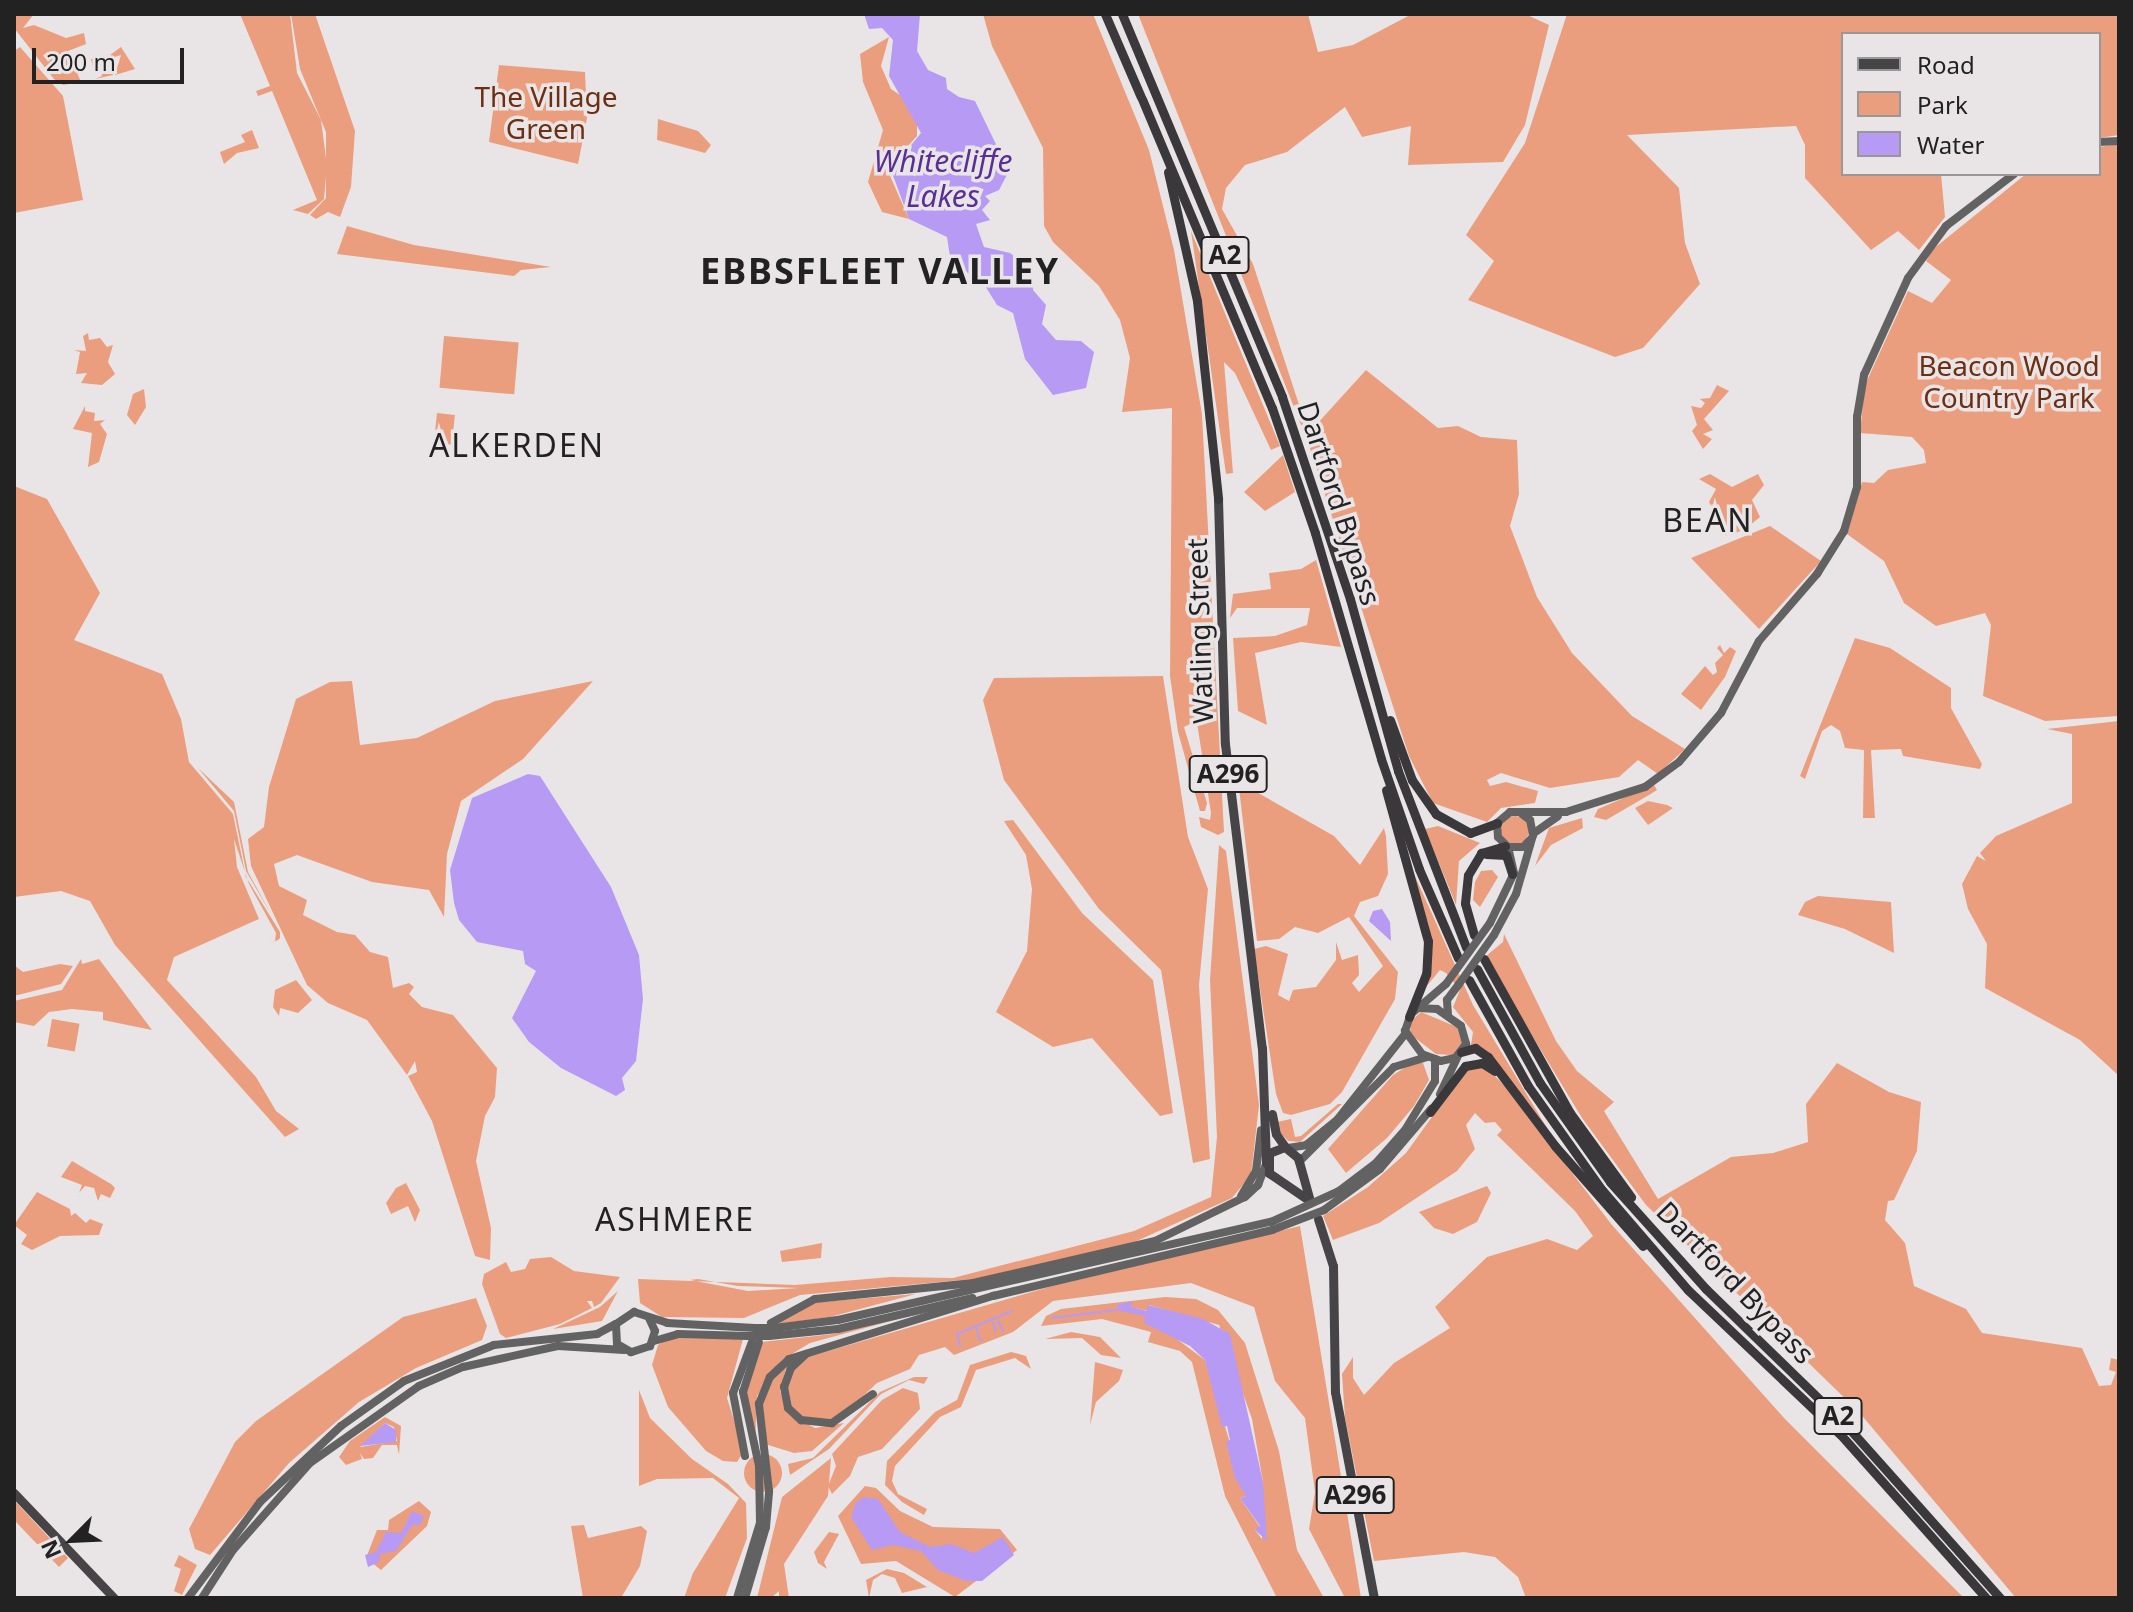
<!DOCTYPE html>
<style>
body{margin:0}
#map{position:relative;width:2133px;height:1612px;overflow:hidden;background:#e9e5e6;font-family:"Noto Sans",sans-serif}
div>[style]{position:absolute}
.green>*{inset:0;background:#ea9e7e;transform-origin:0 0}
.round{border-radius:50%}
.water>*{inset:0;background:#b69af3}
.stream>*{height:2px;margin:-1px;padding:0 1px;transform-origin:1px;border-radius:1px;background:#b69af3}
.secondary>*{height:8px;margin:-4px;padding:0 4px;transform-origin:4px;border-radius:4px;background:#636263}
.primary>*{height:9px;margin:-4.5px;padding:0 4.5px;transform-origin:4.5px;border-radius:4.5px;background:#464446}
.trunk>*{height:9px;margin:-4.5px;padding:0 4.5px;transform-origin:4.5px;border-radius:4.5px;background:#3a383a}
.secondary-bridge>*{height:8px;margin:-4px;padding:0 4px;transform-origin:4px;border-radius:4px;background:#636263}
span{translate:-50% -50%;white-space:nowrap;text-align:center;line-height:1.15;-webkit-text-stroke:7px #e9e5e6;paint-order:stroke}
.shield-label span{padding:2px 6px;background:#e9e5e6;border:2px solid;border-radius:6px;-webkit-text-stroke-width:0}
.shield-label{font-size:26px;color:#232222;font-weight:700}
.park-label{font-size:28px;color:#6c2f13}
.street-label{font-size:28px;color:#232222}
.water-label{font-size:30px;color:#592f96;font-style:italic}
.quarter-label{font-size:32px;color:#232222;letter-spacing:2px}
.district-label{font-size:36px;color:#232222;font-weight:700;letter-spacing:2px}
.frame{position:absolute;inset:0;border:16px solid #232222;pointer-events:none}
.legend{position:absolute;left:1841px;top:32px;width:260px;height:144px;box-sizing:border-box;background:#e9e5e6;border:2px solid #9a9798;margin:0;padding:10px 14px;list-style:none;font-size:24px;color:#232222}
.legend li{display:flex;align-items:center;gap:16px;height:40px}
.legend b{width:40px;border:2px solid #9a9798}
.north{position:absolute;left:32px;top:1500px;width:80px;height:80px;-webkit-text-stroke:6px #e9e5e6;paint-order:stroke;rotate:246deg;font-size:22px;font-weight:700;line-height:32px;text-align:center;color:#232222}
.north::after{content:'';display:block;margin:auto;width:28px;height:36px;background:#232222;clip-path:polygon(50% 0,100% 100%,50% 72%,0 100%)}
.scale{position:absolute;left:32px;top:48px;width:152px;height:36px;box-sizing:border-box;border:4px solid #232222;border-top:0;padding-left:10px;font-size:24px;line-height:28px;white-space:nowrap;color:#232222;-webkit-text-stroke:6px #e9e5e6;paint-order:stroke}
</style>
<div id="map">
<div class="green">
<i style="clip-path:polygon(14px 14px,34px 14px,23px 28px,34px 25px,66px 38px,84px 33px,86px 44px,68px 51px,81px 82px,63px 85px,54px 79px,14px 28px)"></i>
<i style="clip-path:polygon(240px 14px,290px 14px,297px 73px,321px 120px,327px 166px,324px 199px,308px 214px,293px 210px,317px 200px,272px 91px,258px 96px,256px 91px,270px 86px)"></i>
<i style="clip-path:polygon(291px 14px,315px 14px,355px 131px,351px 187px,340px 217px,328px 212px,316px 219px,310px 215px,326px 198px,326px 132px,300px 69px)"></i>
<i style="clip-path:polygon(983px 14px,1093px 14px,1149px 150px,1174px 250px,1202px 414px,1224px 832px,1218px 835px,1201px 827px,1199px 817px,1210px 820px,1211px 813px,1198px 729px,1196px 721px,1184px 727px,1207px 803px,1205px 811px,1200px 811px,1178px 732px,1170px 676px,1172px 408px,1122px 412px,1130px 358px,1120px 320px,1099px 286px,1053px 242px,1044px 226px,1043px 148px,992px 46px)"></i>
<i style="clip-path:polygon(1138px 14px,1308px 14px,1318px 52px,1353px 45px,1412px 14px,1525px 14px,1549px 25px,1525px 125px,1503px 162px,1408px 165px,1411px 126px,1362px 137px,1345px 107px,1287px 152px,1245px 165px,1226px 188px,1222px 209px,1253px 264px,1306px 426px,1301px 425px)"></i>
<i style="clip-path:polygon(1567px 14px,2119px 14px,2119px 135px,2099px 138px,2099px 34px,1843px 34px,1843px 174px,1941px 174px,1945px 217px,1919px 250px,1898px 231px,1871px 250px,1805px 178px,1805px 145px,1796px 126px,1627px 135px,1679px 188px,1685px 243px,1700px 284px,1643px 348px,1615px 357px,1468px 300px,1494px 261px,1466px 235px,1525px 143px)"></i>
<i style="clip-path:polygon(889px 37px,881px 66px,891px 89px,906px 99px,917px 125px,917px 136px,887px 169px,909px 219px,882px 212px,868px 182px,883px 130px,863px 82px,860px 54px)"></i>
<i style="clip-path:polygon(20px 47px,63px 96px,83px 200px,14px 213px,14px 51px)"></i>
<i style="clip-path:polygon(121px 47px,135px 69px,115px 75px,121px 55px,111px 58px,113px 75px,95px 79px,102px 76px,100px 66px,93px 67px,91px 59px,106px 58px)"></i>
<i style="clip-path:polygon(499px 65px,585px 72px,587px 118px,578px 164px,489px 142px)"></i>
<i style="clip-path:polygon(658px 119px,698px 131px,711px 145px,705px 153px,657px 140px)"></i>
<i style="clip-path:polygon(252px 130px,259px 148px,237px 153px,224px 164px,220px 152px,245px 142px,241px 135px)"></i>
<i style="clip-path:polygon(2119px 144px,2119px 716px,2045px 721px,1983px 696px,1991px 625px,1985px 613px,1936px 626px,1904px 603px,1884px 561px,1847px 534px,1862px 482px,1874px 483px,1888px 470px,1926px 463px,1924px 450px,1912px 437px,1860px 433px,1865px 385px,1908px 291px,1932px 303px,1951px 280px,1926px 261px,1932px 250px,2026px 174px,2099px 174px,2099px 147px)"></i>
<i style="clip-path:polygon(347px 226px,414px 245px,551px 267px,521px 270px,514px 276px,337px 254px)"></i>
<i style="clip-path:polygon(1191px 231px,1280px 446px,1271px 450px,1235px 373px,1224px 362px,1233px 473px,1226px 474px)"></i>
<i style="clip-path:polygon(88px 333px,89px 340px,100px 338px,107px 347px,113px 345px,108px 362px,115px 374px,102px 385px,81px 383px,87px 373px,76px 374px,80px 352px,74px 350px,86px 351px,83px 336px)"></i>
<i style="left:444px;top:336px;width:75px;height:52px;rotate:5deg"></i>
<i style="clip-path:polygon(1366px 370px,1438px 428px,1458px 426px,1481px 437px,1517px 440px,1519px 494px,1510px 526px,1537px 597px,1572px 653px,1632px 716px,1685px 749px,1658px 774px,1638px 760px,1619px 777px,1550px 788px,1501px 773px,1487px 780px,1490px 786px,1506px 782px,1538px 791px,1535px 803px,1501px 808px,1487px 822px,1433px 803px,1409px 756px,1306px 436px)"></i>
<i style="clip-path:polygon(1717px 385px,1729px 391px,1704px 419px,1713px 430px,1703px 434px,1712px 439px,1703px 449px,1692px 431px,1697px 425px,1691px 406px,1701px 408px,1705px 403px,1700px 399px,1710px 398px)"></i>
<i style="clip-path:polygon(144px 389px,146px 407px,135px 425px,127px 415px,133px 394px)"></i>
<i style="clip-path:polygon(85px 406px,85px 411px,95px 413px,94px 421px,105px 420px,100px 424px,107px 434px,99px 462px,88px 467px,92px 433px,73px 429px)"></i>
<i style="left:437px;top:413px;width:18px;height:30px;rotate:6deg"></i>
<i style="clip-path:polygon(1283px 455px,1295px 492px,1265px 511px,1244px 492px)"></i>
<i style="clip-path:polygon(1710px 474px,1732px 487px,1758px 474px,1764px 485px,1752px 500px,1760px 517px,1744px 530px,1726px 536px,1709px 502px,1716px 489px,1699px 479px)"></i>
<i style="clip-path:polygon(14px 486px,47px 499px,100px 593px,74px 640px,162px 674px,181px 719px,189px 762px,233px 814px,246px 877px,280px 932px,280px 938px,278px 940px,268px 944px,275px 941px,276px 933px,249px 884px,234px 839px,237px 867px,259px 919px,174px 957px,167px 980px,256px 1077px,276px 1111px,299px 1129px,285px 1137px,115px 945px,90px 901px,61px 891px,14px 897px)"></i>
<i style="clip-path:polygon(1770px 526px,1821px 561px,1759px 629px,1691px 558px)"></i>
<i style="clip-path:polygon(1316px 560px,1341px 647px,1301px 642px,1255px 653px,1267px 725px,1238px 711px,1233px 638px,1275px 636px,1307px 625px,1310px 608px,1237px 608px,1230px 618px,1233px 594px,1271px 589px,1269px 573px,1301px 569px)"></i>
<i style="clip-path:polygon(1855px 638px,1890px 648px,1951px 688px,1951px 708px,1982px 764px,1980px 769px,1903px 756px,1901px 749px,1871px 750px,1875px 818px,1863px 818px,1864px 750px,1845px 748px,1840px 731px,1831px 725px,1822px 731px,1805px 779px,1800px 776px)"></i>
<i style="clip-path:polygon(1720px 645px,1724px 653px,1730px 647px,1736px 651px,1725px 677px,1701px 710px,1681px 694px,1705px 666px,1713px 675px,1717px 672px,1715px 663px,1723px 655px,1717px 648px)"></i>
<i style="clip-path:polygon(1163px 676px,1188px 837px,1208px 889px,1199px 985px,1210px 1159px,1193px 1163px,1161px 970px,1099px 909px,1004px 780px,983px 700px,994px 678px)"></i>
<i style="clip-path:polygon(352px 681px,360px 745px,417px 738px,495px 701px,593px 681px,523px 759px,461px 801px,447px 854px,444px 917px,429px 890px,372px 882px,297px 855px,274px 864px,279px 886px,307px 900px,303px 915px,337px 932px,355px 935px,370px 952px,388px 957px,393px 988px,409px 983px,414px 987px,409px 994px,422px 1007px,453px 1015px,497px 1068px,495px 1097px,485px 1116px,476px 1161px,491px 1228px,490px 1260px,475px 1256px,432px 1121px,408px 1076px,417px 1072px,415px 1061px,407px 1075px,367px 1020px,328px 1003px,307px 985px,251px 866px,248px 839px,264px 827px,269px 787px,296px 699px,330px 682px)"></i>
<i style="clip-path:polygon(2119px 721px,2119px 1076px,2080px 1040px,1985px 988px,1987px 944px,1968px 909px,1962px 884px,1977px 856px,1986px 861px,1980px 853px,1996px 836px,2072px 803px,2072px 734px,2047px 729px)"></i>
<i style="clip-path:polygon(198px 768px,234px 802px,248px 872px,272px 916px,246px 871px,234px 811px)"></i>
<i style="clip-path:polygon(1654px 785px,1657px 790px,1649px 795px,1606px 820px,1594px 817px,1598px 809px)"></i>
<i style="clip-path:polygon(1239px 788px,1253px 790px,1334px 836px,1360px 865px,1384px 828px,1386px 836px,1388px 874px,1378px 896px,1360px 902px,1354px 916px,1398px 972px,1395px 999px,1342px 1092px,1330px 1104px,1291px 1115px,1283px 1113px,1276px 1094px,1254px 949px,1266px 946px,1288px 954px,1278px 995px,1289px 1001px,1293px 990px,1316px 987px,1336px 960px,1336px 942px,1342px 960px,1358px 955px,1359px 975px,1352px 983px,1359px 992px,1383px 966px,1349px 917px,1318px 933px,1295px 927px,1279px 939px,1257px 941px)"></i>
<i style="clip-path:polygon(1648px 801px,1667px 805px,1673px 808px,1648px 825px,1635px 808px)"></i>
<i class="round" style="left:1501px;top:816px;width:28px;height:28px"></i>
<i style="clip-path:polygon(1582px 818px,1583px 828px,1551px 845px,1535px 866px,1549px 828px)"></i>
<i style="clip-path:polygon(1013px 820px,1082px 913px,1153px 980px,1173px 1113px,1160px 1116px,1092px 1038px,1053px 1047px,996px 1012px,1027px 951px,1032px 889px,1026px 855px,1004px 821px)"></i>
<i style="clip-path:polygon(1438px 826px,1480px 843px,1459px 861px,1456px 905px,1425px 829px)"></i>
<i style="clip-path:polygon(evenodd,1219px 845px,1226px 851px,1259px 1105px,1251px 1175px,1232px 1198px,1130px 1244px,973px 1279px,800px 1295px,744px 1318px,662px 1317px,640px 1303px,638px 1279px,795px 1285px,891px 1277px,953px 1278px,1134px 1231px,1211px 1197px,1217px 1137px,1210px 980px,1219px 845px,698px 1279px,738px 1286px,799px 1288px,748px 1291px,690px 1280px,665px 1283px,698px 1279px)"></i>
<i style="clip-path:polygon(1405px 854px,1473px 1005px,1550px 1133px,1471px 1045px,1473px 1032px,1453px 1007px,1460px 990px,1446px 973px,1440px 970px,1426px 987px,1432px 959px,1429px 926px)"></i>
<i style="clip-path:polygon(1492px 870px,1498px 877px,1480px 907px,1473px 900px,1475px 882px,1481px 871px)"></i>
<i style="clip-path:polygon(1818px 896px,1891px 902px,1894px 953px,1845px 929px,1798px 915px,1805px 902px)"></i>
<i style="clip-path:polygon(1504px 934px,1556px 1041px,1577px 1071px,1614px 1102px,1604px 1111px,1658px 1199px,1731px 1157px,1773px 1153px,1808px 1142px,1806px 1104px,1837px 1063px,1889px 1092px,1921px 1102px,1917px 1151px,1894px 1200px,1888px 1201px,1885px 1220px,1905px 1243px,1914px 1286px,1966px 1309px,1982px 1333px,2082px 1348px,2099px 1386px,2111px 1385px,2116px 1372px,2109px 1370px,2111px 1358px,2119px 1360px,2119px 1598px,2016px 1598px,1858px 1411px,1646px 1205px,1582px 1118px,1496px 976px,1486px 956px,1503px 942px)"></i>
<i style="clip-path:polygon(81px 959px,82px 964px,99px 959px,152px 1030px,103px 1020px,103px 1012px,72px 1009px,49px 1012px,34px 1026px,14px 1022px,14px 1001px,62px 990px)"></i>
<i style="clip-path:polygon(60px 964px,73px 966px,61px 984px,14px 996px,14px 965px,23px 972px)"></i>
<i style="clip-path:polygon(296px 980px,312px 1000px,298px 1013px,280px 1008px,279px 1016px,273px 1007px,275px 990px)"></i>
<i style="clip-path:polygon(1421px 1012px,1457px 1027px,1462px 1043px,1452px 1055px,1436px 1054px,1410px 1034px,1411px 1021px)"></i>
<i style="left:52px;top:1019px;width:28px;height:28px;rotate:10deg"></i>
<i style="clip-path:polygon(1414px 1062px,1423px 1063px,1429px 1080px,1414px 1106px,1387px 1138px,1346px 1173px,1328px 1149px,1393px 1075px)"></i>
<i style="clip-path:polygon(1476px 1066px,1487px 1068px,1507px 1088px,1612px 1225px,1785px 1419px,1964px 1598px,1526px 1598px,1518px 1577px,1495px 1557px,1464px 1552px,1374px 1561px,1345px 1418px,1342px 1374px,1353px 1357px,1353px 1378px,1364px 1395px,1394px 1363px,1450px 1328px,1435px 1307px,1487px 1257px,1547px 1239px,1577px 1250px,1593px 1236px,1575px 1211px,1497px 1135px,1502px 1130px,1495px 1122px,1485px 1123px,1475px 1113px,1466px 1125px,1475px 1149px,1457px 1171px,1379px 1223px,1333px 1240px,1323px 1216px,1368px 1187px,1406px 1153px,1465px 1071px)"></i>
<i style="clip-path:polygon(1338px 1104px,1342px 1104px,1300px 1142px,1288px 1141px,1278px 1130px,1277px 1122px,1291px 1119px,1295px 1137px,1301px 1136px)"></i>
<i style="clip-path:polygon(72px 1161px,111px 1184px,115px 1188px,110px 1198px,101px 1194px,98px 1201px,94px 1188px,85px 1186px,79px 1193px,82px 1185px,61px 1177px)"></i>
<i style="clip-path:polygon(406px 1183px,420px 1210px,415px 1222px,408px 1206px,391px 1214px,386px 1203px,396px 1188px)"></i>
<i style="clip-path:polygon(1487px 1186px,1491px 1193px,1477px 1222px,1453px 1234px,1434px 1228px,1419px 1212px)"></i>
<i style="clip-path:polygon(37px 1192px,70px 1209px,71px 1216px,75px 1213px,86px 1223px,90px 1219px,103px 1224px,99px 1235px,60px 1236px,32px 1250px,21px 1244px,27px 1235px,14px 1225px)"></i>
<i style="clip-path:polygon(1300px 1226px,1361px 1598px,1345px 1598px,1309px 1529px,1315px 1492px,1305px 1418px,1275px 1381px,1254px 1307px,1191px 1283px,1053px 1301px,1013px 1332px,954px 1355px,945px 1347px,919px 1355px,910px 1369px,877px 1383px,842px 1416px,814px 1423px,793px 1411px,786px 1380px,804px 1358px,1056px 1285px)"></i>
<i style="clip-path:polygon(822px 1243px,821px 1258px,782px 1262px,780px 1251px)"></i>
<i style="clip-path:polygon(551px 1257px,574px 1271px,620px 1277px,601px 1303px,594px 1307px,592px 1301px,587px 1301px,592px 1308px,560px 1324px,506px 1338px,500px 1334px,482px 1284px,484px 1274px,506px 1262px,511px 1272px,525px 1269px,530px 1259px)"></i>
<i style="clip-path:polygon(618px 1291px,602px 1321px,553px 1329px,600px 1307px)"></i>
<i style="clip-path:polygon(916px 1294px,830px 1317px,777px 1324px,809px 1303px)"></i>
<i style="clip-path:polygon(evenodd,1165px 1297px,1196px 1299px,1218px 1310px,1245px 1343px,1279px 1451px,1297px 1550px,1324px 1598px,1277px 1598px,1225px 1496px,1192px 1362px,1180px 1351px,1148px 1342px,1151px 1332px,1102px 1319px,1041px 1326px,1046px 1316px,1061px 1309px,1165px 1297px,1131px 1303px,1130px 1307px,1148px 1311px,1149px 1305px,1219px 1325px,1252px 1419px,1263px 1482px,1262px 1539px,1255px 1530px,1260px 1527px,1240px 1498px,1246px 1496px,1205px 1360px,1146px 1316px,1119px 1304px,1131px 1303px)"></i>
<i style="clip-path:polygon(476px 1298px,487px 1326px,482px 1340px,416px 1368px,359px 1402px,289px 1463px,210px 1555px,195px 1549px,189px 1529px,235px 1442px,256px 1421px,403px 1317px)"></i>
<i style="clip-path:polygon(909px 1316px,810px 1343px,782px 1360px,757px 1396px,755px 1443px,746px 1391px,762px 1342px,833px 1334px)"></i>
<i style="clip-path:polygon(1071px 1332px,1100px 1337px,1121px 1358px,1101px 1355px,1082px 1338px,1045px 1339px)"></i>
<i style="clip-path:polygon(670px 1338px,743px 1339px,727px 1398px,744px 1451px,737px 1462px,723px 1461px,706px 1451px,668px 1407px,652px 1365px,658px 1345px)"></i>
<i style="clip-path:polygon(1011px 1352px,1026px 1356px,1031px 1369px,1015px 1358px,976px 1370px,961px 1407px,940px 1417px,895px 1466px,892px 1481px,898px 1494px,927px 1509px,924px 1515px,902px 1502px,885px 1485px,887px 1461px,935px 1412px,957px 1400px,970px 1365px)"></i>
<i style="clip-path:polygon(1095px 1362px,1123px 1370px,1119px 1381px,1096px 1402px,1090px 1425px)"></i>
<i style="clip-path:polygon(787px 1365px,780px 1391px,790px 1415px,815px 1428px,844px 1423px,812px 1451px,794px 1453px,765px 1444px,762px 1407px,773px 1378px)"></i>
<i style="clip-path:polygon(914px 1377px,928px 1377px,924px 1384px,909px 1380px,881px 1394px,829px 1449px,790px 1475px,788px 1464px,813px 1458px,880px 1392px)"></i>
<i style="clip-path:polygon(903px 1388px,918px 1393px,920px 1409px,882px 1449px,858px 1457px,850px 1476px,832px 1494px,828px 1486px,836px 1466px,832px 1454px,882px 1400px)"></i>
<i style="clip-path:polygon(639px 1390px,650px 1418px,692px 1459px,728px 1484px,746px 1503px,747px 1538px,725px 1598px,684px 1598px,693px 1573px,739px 1498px,713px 1478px,657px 1479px,639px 1486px)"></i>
<i style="clip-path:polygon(evenodd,385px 1417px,401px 1426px,399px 1455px,397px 1445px,382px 1445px,373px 1458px,364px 1459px,360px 1453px,362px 1459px,346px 1465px,339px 1457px,350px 1441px,385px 1417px,385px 1423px,394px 1427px,397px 1441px,360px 1447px,385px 1423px)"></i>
<i class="round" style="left:744px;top:1454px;width:38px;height:38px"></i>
<i style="clip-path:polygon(831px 1458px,828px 1496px,784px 1564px,789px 1598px,779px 1598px,779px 1591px,771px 1598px,757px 1598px,782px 1497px)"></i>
<i style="clip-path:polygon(865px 1486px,876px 1488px,900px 1511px,933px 1527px,1000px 1529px,1017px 1550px,955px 1597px,896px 1561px,861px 1564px,838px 1516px)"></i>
<i style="clip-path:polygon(14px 1500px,68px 1558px,59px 1567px,14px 1520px)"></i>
<i style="clip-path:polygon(419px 1501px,431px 1512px,427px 1526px,381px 1570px,366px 1558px,377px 1530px,388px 1530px,389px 1520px)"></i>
<i style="clip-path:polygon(584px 1525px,588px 1538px,641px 1526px,647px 1531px,640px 1566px,621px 1598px,583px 1598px,571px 1526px)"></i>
<i style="clip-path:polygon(829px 1532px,839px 1534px,824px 1562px,827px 1569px,818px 1563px,814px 1552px)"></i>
<i style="clip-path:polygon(179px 1555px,197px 1565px,182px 1595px,174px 1591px,181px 1569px,174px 1566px)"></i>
<i style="clip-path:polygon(887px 1569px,904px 1573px,927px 1587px,902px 1593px,895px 1578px,882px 1574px,873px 1580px,869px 1598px,866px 1580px)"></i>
</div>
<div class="water">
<i style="clip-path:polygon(864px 14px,920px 14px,917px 51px,928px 70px,946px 78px,947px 89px,959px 97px,975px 101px,1009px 171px,999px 190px,985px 196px,990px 201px,982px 210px,990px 220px,976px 224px,984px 247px,1010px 253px,1034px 271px,1033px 290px,1046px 305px,1042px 324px,1056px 340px,1081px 341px,1094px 352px,1086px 388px,1053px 395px,1025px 359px,1013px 313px,997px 305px,982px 281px,951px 263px,947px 237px,909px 219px,891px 170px,921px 133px,889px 76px,893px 40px,882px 28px,869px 29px)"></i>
<i style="clip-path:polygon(528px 774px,540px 776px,611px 887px,639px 955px,643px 999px,636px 1061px,622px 1078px,625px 1090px,616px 1096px,561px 1068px,529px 1042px,512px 1018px,536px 971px,525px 964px,523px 951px,477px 942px,459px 920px,454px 903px,450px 870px,472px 798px)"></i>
<i style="clip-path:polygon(1382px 909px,1390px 922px,1391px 941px,1369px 921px,1373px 911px)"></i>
<i style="clip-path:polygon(1132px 1302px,1131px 1307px,1147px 1311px,1148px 1305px,1203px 1319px,1230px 1334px,1263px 1482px,1267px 1541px,1255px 1530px,1260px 1526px,1240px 1498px,1246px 1496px,1235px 1478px,1226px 1442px,1230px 1440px,1227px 1426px,1222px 1427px,1205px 1360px,1190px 1346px,1144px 1323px,1145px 1316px,1117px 1310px,1118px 1304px)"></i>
<i style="clip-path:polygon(385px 1423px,396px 1430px,396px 1442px,360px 1446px)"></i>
<i style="clip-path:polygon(865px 1497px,878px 1499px,900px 1532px,930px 1547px,951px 1544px,974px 1553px,1003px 1537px,1014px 1555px,982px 1581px,966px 1581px,938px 1570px,921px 1551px,893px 1545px,872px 1550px,851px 1517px,856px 1502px)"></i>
<i style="clip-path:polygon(412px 1511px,424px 1516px,420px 1525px,412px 1525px,396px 1551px,380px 1554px,379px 1562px,368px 1567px,365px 1555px,376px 1552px,386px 1532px,401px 1533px)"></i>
</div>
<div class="stream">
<i style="left:1052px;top:1318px;width:65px;rotate:-7deg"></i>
<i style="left:998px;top:1321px;width:11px;rotate:63deg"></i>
<i style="left:993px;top:1322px;width:10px;rotate:73deg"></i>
<i style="left:976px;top:1327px;width:14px;rotate:73deg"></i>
<i style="left:960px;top:1346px;width:12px;rotate:-104deg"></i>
<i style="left:957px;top:1334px;width:60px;rotate:-22.7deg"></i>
</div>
<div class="secondary">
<i style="left:2099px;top:142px;width:20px;rotate:-3deg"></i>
<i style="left:1534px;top:833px;width:29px;rotate:-35deg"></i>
<i style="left:1531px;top:839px;width:11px;rotate:135deg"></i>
<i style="left:1523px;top:847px;width:15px;rotate:180deg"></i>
<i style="left:1508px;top:847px;width:14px;rotate:-135deg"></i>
<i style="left:1498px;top:837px;width:14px;rotate:-94deg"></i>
<i style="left:1497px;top:823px;width:17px;rotate:-40deg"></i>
<i style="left:1510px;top:812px;width:56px"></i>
<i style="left:1566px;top:812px;width:83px;rotate:-17.6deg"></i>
<i style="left:1645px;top:787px;width:42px;rotate:-36.3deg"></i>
<i style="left:1679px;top:762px;width:65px;rotate:-49.4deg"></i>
<i style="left:1721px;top:713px;width:81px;rotate:-62.2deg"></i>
<i style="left:1759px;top:641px;width:89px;rotate:-49.1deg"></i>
<i style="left:1817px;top:574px;width:51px;rotate:-57.9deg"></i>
<i style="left:1844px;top:531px;width:46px;rotate:-73.5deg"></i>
<i style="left:1857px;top:487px;width:70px;rotate:-90deg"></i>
<i style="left:1857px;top:417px;width:43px;rotate:-80.5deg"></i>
<i style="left:1864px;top:375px;width:107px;rotate:-65.6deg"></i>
<i style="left:1908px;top:278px;width:64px;rotate:-53.8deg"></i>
<i style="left:1946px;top:226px;width:86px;rotate:-37.4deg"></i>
<i style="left:1490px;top:923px;width:55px;rotate:-64.4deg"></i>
<i style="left:1514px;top:873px;width:27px;rotate:-103deg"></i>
<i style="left:1494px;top:935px;width:47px;rotate:-61.8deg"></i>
<i style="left:1516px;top:894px;width:61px;rotate:-73.9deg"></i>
<i style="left:1533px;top:835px;width:15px;rotate:-101deg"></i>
<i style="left:1530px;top:820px;width:10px;rotate:-143deg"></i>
<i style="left:1419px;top:1008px;width:18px;rotate:3deg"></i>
<i style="left:1437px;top:1009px;width:29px;rotate:35deg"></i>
<i style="left:1461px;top:1026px;width:19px;rotate:74deg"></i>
<i style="left:1466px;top:1044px;width:18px;rotate:128deg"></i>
<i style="left:1455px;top:1058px;width:14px;rotate:168deg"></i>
<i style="left:1441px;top:1061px;width:20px;rotate:-160deg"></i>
<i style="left:1422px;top:1054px;width:29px;rotate:-126deg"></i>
<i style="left:1405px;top:1031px;width:18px;rotate:-71deg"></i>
<i style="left:1411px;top:1014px;width:46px;rotate:-40.6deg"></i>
<i style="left:1448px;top:1015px;width:15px;rotate:-94deg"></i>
<i style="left:1447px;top:1000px;width:20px;rotate:-53deg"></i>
<i style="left:1440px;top:1094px;width:42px;rotate:-64.7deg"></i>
<i style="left:1288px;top:1148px;width:18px;rotate:-9deg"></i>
<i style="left:1306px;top:1145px;width:40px;rotate:-39deg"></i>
<i style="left:1337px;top:1120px;width:111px;rotate:-51.6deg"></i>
<i style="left:1299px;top:1162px;width:134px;rotate:-45deg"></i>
<i style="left:1394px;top:1067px;width:34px;rotate:-17deg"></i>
<i style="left:1339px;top:1191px;width:46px;rotate:-37.1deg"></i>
<i style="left:1376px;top:1163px;width:44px;rotate:-48.7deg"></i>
<i style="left:1405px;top:1130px;width:57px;rotate:-58.5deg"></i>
<i style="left:1435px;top:1081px;width:22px;rotate:-90deg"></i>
<i style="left:1241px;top:1196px;width:29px;rotate:-59deg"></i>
<i style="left:1256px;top:1171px;width:41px;rotate:-83deg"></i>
<i style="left:1324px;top:1210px;width:69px;rotate:-36.2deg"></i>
<i style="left:1380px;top:1169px;width:79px;rotate:-49.6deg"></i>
<i style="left:649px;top:1318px;width:14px;rotate:65deg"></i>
<i style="left:655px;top:1331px;width:16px;rotate:108deg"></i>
<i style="left:650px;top:1346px;width:20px;rotate:162deg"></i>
<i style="left:631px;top:1352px;width:16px;rotate:-150deg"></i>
<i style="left:617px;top:1344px;width:20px;rotate:-93deg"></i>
<i style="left:616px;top:1324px;width:22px;rotate:-34deg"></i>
<i style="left:634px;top:1312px;width:35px;rotate:18deg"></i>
<i style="left:667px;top:1323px;width:88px;rotate:3.3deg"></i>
<i style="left:771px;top:1323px;width:50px;rotate:-28.6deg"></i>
<i style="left:815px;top:1299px;width:159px;rotate:-5.8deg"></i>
<i style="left:973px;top:1283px;width:187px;rotate:-13deg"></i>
<i style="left:1155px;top:1241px;width:100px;rotate:-26.1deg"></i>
<i style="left:1245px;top:1197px;width:18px;rotate:-43deg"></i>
<i style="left:1258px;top:1185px;width:22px;rotate:-69deg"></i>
<i style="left:774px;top:1328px;width:64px;rotate:-7.1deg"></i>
<i style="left:838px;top:1320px;width:444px;rotate:-12.8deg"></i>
<i style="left:769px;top:1336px;width:69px;rotate:-5.8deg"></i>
<i style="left:838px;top:1329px;width:138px;rotate:-13deg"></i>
<i style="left:654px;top:1341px;width:25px;rotate:-16deg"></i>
<i style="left:678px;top:1334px;width:70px;rotate:1.6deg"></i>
<i style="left:806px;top:1354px;width:21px;rotate:137deg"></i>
<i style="left:791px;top:1368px;width:20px;rotate:110deg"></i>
<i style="left:784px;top:1387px;width:21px;rotate:79deg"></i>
<i style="left:788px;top:1408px;width:18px;rotate:43deg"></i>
<i style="left:801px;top:1420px;width:31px;rotate:6deg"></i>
<i style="left:832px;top:1423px;width:50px;rotate:-35.3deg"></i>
<i style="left:745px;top:1456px;width:64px;rotate:-100.8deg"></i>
<i style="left:733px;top:1393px;width:54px;rotate:-69.6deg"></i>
<i style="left:188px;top:1598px;width:120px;rotate:-53.1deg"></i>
<i style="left:260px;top:1502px;width:111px;rotate:-43.2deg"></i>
<i style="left:341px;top:1426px;width:77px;rotate:-35.5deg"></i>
<i style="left:404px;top:1381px;width:97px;rotate:-21.8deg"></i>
<i style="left:494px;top:1345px;width:104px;rotate:-6.1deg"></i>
<i style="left:597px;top:1334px;width:21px;rotate:-28deg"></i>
<i style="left:202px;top:1598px;width:57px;rotate:-57.1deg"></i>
<i style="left:233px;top:1550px;width:116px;rotate:-48.5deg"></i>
<i style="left:310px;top:1463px;width:133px;rotate:-35.2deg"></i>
<i style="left:419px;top:1386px;width:48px;rotate:-23.4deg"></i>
<i style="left:463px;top:1367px;width:97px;rotate:-12.5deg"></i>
<i style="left:558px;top:1346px;width:66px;rotate:3.5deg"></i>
<i style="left:737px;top:1598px;width:78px;rotate:-73deg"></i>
<i style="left:760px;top:1523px;width:57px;rotate:-91deg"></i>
<i style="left:759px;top:1466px;width:76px;rotate:-102.2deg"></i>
<i style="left:743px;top:1392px;width:52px;rotate:-72.3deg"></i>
<i style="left:745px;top:1598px;width:74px;rotate:-73.5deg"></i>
<i style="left:766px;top:1527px;width:36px;rotate:-85deg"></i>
<i style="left:769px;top:1491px;width:88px;rotate:-96.6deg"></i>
<i style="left:759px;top:1404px;width:29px;rotate:-68deg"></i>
<i style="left:770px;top:1377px;width:26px;rotate:-43deg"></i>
<i style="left:789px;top:1359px;width:214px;rotate:-17.2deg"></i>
<i style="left:993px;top:1296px;width:287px;rotate:-13.3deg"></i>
</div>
<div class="primary">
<i style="left:1218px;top:499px;width:245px;rotate:88.4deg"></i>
<i style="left:1225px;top:744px;width:306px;rotate:83.1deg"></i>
<i style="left:1262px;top:1048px;width:115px;rotate:88deg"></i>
<i style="left:1272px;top:1114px;width:20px;rotate:79deg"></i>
<i style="left:1276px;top:1134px;width:16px;rotate:55deg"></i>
<i style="left:1285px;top:1147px;width:17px;rotate:40deg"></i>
<i style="left:1298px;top:1158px;width:45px;rotate:74.4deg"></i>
<i style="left:1310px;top:1201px;width:50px;rotate:-145.7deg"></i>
<i style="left:1269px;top:1173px;width:20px;rotate:-90deg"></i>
<i style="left:1269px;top:1153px;width:17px;rotate:-21deg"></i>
<i style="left:1318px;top:1219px;width:49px;rotate:72.3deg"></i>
<i style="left:1333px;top:1266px;width:126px;rotate:89.1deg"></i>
<i style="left:1335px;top:1392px;width:210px;rotate:79.3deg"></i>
<i style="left:14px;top:1493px;width:145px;rotate:46.4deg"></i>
</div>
<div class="trunk">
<i style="left:1105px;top:14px;width:90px;rotate:66.6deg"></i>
<i style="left:1122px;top:14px;width:415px;rotate:67.3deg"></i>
<i style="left:1282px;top:397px;width:213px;rotate:71.4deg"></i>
<i style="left:1350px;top:599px;width:179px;rotate:74.4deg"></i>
<i style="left:1398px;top:771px;width:189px;rotate:68.9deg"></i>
<i style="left:1142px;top:99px;width:335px;rotate:67.2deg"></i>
<i style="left:1272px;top:408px;width:132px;rotate:71deg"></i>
<i style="left:1315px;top:533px;width:235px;rotate:73.7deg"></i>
<i style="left:1381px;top:759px;width:116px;rotate:70.9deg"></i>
<i style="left:1419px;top:869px;width:97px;rotate:66.3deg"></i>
<i style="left:1168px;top:172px;width:132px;rotate:77.3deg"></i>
<i style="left:1197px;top:301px;width:199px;rotate:83.9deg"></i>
<i style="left:1390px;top:720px;width:64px;rotate:69.9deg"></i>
<i style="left:1412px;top:780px;width:42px;rotate:54.8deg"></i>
<i style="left:1436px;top:814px;width:39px;rotate:29deg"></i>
<i style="left:1470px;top:833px;width:29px;rotate:-20deg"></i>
<i style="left:1386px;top:790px;width:157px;rotate:74.5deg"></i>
<i style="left:1428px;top:941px;width:33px;rotate:93deg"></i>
<i style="left:1426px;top:974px;width:46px;rotate:111.6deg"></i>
<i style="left:1486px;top:854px;width:20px;rotate:3deg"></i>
<i style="left:1506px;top:855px;width:20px;rotate:72deg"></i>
<i style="left:1474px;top:935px;width:33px;rotate:-106deg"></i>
<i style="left:1465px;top:903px;width:28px;rotate:-84deg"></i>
<i style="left:1468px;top:875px;width:26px;rotate:-59deg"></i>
<i style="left:1481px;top:853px;width:25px;rotate:-16deg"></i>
<i style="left:1484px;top:959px;width:176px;rotate:60.8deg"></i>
<i style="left:1570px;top:1113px;width:104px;rotate:54deg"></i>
<i style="left:1477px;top:969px;width:130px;rotate:61.1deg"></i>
<i style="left:1540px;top:1083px;width:121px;rotate:54.7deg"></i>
<i style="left:1610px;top:1182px;width:144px;rotate:48.1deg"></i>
<i style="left:1706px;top:1289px;width:195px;rotate:44.2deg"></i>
<i style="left:1846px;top:1425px;width:232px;rotate:48.3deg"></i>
<i style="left:1469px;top:980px;width:121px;rotate:60.9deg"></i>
<i style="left:1528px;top:1086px;width:128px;rotate:54.6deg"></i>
<i style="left:1602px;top:1190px;width:132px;rotate:49.3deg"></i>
<i style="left:1688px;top:1290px;width:209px;rotate:43.5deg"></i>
<i style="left:1840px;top:1434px;width:220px;rotate:48.3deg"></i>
<i style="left:1461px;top:1052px;width:15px;rotate:-16deg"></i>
<i style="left:1475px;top:1048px;width:16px;rotate:35deg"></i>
<i style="left:1488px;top:1057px;width:111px;rotate:53deg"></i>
<i style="left:1555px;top:1146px;width:133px;rotate:48.7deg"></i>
<i style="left:1430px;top:1112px;width:58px;rotate:-52.7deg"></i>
<i style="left:1465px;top:1066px;width:17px;rotate:-10deg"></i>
<i style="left:1482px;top:1063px;width:15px;rotate:32deg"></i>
</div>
<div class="secondary-bridge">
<i style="left:1446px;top:984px;width:75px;rotate:-54.2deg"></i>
<i style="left:1459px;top:984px;width:60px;rotate:-54.5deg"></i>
<i style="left:1271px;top:1222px;width:75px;rotate:-24.5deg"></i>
<i style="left:1272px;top:1230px;width:56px;rotate:-21deg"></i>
<i style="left:755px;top:1328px;width:19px"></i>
<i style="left:748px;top:1336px;width:21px"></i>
</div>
<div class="shield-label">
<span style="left:1225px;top:255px">A2</span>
<span style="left:1228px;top:774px">A296</span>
<span style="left:1838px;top:1416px">A2</span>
<span style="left:1355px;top:1495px">A296</span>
</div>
<div class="park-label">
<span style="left:546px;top:112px">The Village<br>Green</span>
<span style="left:2009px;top:381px">Beacon Wood<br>Country Park</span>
</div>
<div class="street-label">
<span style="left:1340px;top:503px;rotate:72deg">Dartford Bypass</span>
<span style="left:1199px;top:631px;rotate:-92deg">Watling Street</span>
<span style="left:1736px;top:1282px;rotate:46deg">Dartford Bypass</span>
</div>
<div class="water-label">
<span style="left:943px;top:178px">Whitecliffe<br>Lakes</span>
</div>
<div class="quarter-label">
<span style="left:517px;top:445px">ALKERDEN</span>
<span style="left:1708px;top:520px">BEAN</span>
<span style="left:675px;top:1219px">ASHMERE</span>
</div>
<div class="district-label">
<span style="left:880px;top:271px">EBBSFLEET VALLEY</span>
</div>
<div class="frame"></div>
<ul class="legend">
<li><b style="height:10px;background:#464446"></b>Road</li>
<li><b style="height:22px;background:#ea9e7e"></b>Park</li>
<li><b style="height:22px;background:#b69af3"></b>Water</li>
</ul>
<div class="north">N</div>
<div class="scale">200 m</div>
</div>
